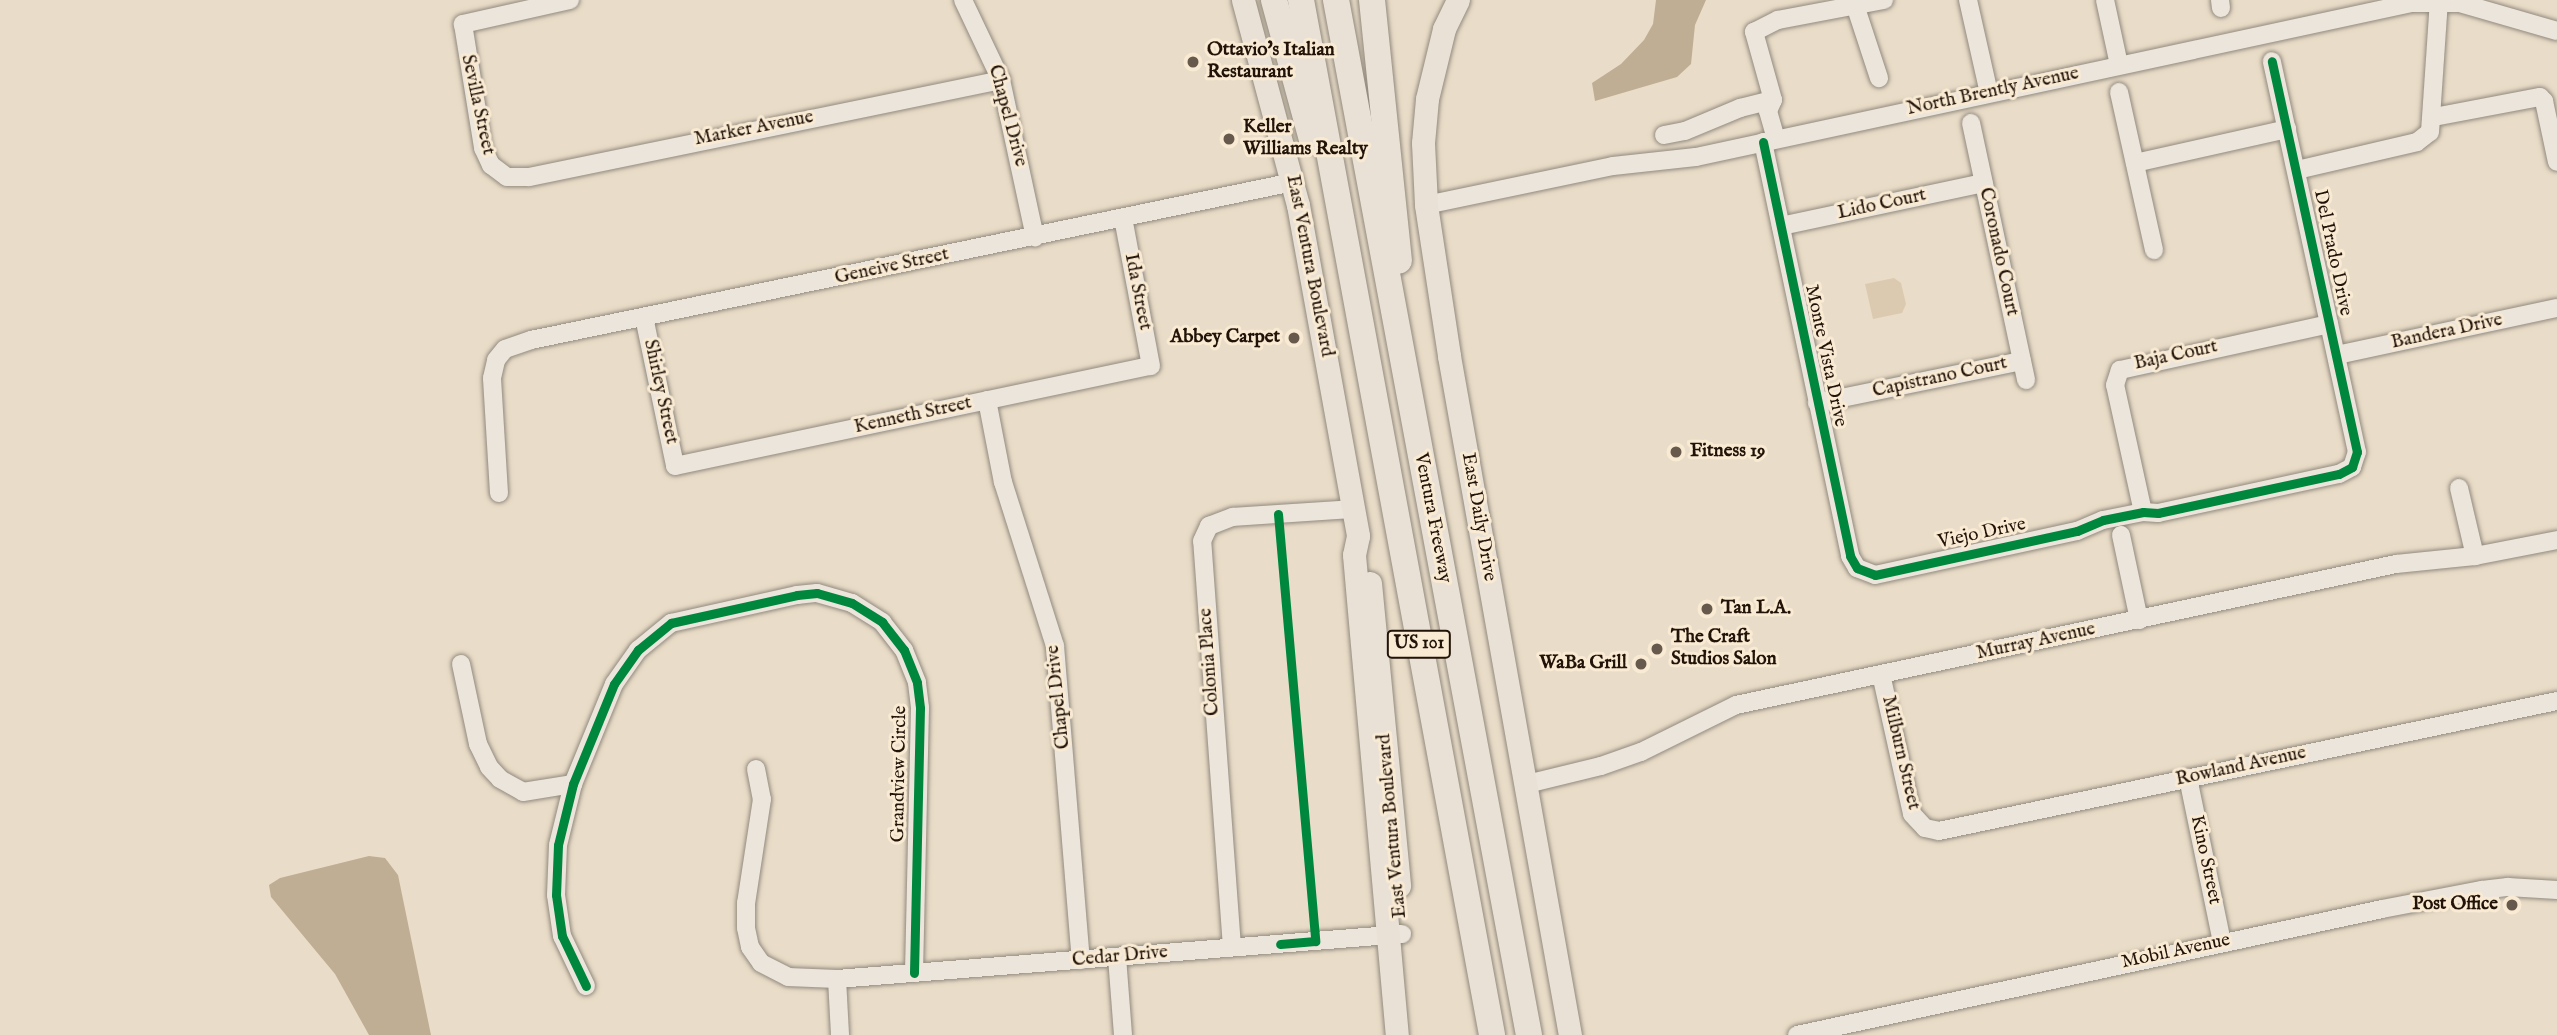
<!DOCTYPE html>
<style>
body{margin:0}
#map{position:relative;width:2557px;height:1035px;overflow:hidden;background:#e9dcc8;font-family:"IM FELL English",serif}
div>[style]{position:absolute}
.green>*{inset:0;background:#dccab0}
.water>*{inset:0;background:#c0ae94}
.roads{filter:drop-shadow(0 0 2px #928a7d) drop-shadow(0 0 2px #928a7d)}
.minor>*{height:18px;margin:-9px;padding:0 9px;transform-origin:9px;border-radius:9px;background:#ece5dc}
.major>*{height:23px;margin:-11.5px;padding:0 11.5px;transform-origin:11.5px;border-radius:11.5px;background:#e9e1d6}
.highway>*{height:26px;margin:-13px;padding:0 13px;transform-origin:13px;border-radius:13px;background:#e9e1d6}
.cycleway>*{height:9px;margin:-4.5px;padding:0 4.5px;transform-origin:4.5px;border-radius:4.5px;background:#00873e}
.dots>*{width:19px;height:19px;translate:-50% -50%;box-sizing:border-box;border:4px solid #f9ead3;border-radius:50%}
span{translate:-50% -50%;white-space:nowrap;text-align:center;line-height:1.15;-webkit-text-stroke:6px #f9ead3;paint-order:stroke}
.shield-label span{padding:2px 5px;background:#f9ead3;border:2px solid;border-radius:5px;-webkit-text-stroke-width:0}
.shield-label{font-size:18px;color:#211308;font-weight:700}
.poi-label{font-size:19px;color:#211308;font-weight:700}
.left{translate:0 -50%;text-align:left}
.right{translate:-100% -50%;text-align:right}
.street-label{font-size:19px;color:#211308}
</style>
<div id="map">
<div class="green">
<i style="clip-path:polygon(1894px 278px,1901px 283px,1906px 304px,1902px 313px,1873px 319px,1865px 284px)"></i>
</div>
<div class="water">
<i style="clip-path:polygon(1656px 0,1706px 0,1695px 25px,1691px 64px,1677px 77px,1595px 101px,1592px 83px,1621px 64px,1644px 40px,1653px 24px)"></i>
<i style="clip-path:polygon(369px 856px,385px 858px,398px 875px,431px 1035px,369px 1035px,335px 974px,271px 897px,269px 885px,280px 878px)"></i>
</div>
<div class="roads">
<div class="minor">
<i style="left:570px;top:0;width:110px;rotate:167.4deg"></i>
<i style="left:463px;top:24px;width:126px;rotate:80.8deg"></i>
<i style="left:483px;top:148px;width:19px;rotate:65deg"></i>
<i style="left:491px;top:165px;width:20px;rotate:37deg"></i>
<i style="left:507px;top:177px;width:22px"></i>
<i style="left:529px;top:177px;width:482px;rotate:-11.6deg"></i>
<i style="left:963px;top:0;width:89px;rotate:64.6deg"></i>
<i style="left:1001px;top:80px;width:161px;rotate:77.8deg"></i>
<i style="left:1968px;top:0;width:95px;rotate:77.3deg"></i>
<i style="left:2105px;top:0;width:66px;rotate:77.8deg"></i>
<i style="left:2220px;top:0;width:8px;rotate:83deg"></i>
<i style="left:1855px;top:5px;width:77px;rotate:71.8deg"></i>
<i style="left:2119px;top:92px;width:162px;rotate:77.5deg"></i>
<i style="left:2434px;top:117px;width:108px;rotate:-10.7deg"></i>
<i style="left:2540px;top:97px;width:6px;rotate:45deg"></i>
<i style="left:2544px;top:101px;width:62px;rotate:78deg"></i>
<i style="left:1971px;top:123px;width:263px;rotate:77.9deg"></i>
<i style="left:1664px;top:135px;width:21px;rotate:-11deg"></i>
<i style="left:1685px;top:131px;width:60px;rotate:-22.7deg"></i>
<i style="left:1740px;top:108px;width:34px;rotate:-14deg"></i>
<i style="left:1776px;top:139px;width:29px;rotate:-106deg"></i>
<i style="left:1768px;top:111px;width:12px;rotate:-66deg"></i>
<i style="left:1773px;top:100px;width:71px;rotate:-105.6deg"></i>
<i style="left:1754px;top:32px;width:27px;rotate:-27deg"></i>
<i style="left:1778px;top:20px;width:108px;rotate:-10.7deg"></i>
<i style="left:1763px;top:142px;width:423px;rotate:78.1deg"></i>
<i style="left:1850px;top:556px;width:14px;rotate:60deg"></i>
<i style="left:1857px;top:568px;width:19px;rotate:21deg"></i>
<i style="left:1875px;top:575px;width:207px;rotate:-12.3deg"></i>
<i style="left:2077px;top:531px;width:28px;rotate:-23deg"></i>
<i style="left:2103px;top:520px;width:41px;rotate:-11.3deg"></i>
<i style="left:2143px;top:512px;width:15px;rotate:4deg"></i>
<i style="left:2158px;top:513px;width:185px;rotate:-12.2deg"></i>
<i style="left:2339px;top:474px;width:15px;rotate:-28deg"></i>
<i style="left:2352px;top:467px;width:16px;rotate:-72deg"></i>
<i style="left:2357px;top:452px;width:400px;rotate:-102.3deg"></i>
<i style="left:2135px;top:163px;width:156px;rotate:-12.6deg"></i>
<i style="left:2297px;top:170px;width:123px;rotate:-13.1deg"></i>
<i style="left:2417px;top:142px;width:16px;rotate:-38deg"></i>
<i style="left:2430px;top:132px;width:132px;rotate:-86.1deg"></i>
<i style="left:1426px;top:205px;width:191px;rotate:-11.8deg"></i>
<i style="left:1613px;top:166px;width:83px;rotate:-6.2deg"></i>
<i style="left:1696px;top:157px;width:732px;rotate:-12.14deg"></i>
<i style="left:2412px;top:3px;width:48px"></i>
<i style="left:2460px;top:3px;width:101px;rotate:16.1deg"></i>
<i style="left:1781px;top:226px;width:207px;rotate:-12deg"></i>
<i style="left:644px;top:317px;width:152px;rotate:78.2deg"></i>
<i style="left:675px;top:466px;width:486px;rotate:-11.9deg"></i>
<i style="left:1151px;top:366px;width:151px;rotate:-100.7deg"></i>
<i style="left:2337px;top:355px;width:225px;rotate:-12.1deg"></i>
<i style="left:987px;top:400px;width:84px;rotate:79deg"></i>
<i style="left:1003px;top:482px;width:172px;rotate:72.4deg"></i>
<i style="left:1055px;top:646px;width:315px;rotate:85.3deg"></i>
<i style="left:1817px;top:403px;width:209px;rotate:-11.6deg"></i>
<i style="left:2459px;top:488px;width:70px;rotate:76.8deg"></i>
<i style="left:499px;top:493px;width:115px;rotate:-93.5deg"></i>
<i style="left:492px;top:378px;width:18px;rotate:-77deg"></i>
<i style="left:496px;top:360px;width:14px;rotate:-51deg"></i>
<i style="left:505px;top:349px;width:28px;rotate:-19deg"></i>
<i style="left:531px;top:340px;width:778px;rotate:-11.71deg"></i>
<i style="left:2143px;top:512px;width:130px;rotate:-102.4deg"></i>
<i style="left:2115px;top:385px;width:16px;rotate:-72deg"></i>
<i style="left:2120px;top:370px;width:214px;rotate:-12.4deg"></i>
<i style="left:2121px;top:535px;width:87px;rotate:78deg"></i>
<i style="left:461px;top:664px;width:82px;rotate:78deg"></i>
<i style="left:478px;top:744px;width:25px;rotate:64deg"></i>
<i style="left:489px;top:767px;width:16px;rotate:47deg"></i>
<i style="left:500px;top:779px;width:26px;rotate:29deg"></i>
<i style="left:523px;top:792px;width:51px;rotate:-9.1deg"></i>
<i style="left:1881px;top:674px;width:143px;rotate:77.5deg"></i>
<i style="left:1912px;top:814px;width:19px;rotate:47deg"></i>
<i style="left:1925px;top:828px;width:14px;rotate:12deg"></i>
<i style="left:1939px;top:831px;width:632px;rotate:-11.88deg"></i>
<i style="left:756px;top:769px;width:31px;rotate:79deg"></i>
<i style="left:762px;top:799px;width:105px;rotate:98.7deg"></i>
<i style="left:746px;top:903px;width:25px;rotate:90deg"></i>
<i style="left:746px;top:928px;width:19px;rotate:78deg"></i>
<i style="left:750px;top:947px;width:19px;rotate:55deg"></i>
<i style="left:761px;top:963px;width:30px;rotate:27deg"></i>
<i style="left:788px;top:977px;width:49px;rotate:2.3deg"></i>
<i style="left:837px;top:979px;width:567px;rotate:-4.55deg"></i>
<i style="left:2188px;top:778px;width:167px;rotate:78.3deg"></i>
<i style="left:1527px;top:784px;width:76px;rotate:-13.7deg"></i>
<i style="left:1601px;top:766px;width:42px;rotate:-19.3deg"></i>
<i style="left:1641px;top:752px;width:106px;rotate:-26.3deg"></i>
<i style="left:1736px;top:705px;width:675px;rotate:-12.06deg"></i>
<i style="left:2396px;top:564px;width:79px;rotate:-5.8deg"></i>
<i style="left:2475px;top:556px;width:84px;rotate:-11deg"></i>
<i style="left:1232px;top:947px;width:407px;rotate:-94.2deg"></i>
<i style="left:1202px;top:541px;width:17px;rotate:-65deg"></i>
<i style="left:1209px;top:526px;width:26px;rotate:-21deg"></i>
<i style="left:1233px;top:517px;width:121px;rotate:-3.8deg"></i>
<i style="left:1117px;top:957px;width:78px;rotate:85.6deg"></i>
<i style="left:837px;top:979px;width:56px;rotate:86.9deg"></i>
<i style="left:586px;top:986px;width:55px;rotate:-115.6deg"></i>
<i style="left:562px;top:936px;width:41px;rotate:-98.3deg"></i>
<i style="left:556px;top:895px;width:50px;rotate:-87.7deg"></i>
<i style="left:558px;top:845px;width:63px;rotate:-76.2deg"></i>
<i style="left:573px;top:784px;width:108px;rotate:-67.7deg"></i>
<i style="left:614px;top:684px;width:42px;rotate:-54.8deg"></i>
<i style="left:638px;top:650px;width:43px;rotate:-39.3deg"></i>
<i style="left:671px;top:623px;width:129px;rotate:-12.5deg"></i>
<i style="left:797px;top:595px;width:20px;rotate:-6deg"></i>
<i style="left:817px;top:593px;width:36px;rotate:16deg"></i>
<i style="left:852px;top:603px;width:36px;rotate:32deg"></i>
<i style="left:882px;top:622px;width:36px;rotate:52deg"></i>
<i style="left:904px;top:650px;width:35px;rotate:68deg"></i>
<i style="left:917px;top:683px;width:25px;rotate:83deg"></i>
<i style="left:920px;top:708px;width:265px;rotate:91.3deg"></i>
<i style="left:1797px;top:1035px;width:598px;rotate:-12.15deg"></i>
<i style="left:2382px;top:909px;width:102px;rotate:-10.8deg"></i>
<i style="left:2482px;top:890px;width:26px;rotate:-7deg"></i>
<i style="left:2508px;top:887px;width:49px;rotate:3.5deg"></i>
</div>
<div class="major">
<i style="left:1243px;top:0;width:212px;rotate:75deg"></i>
<i style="left:1298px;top:205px;width:336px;rotate:79.7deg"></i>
<i style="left:1358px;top:536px;width:19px;rotate:102deg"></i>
<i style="left:1354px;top:555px;width:482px;rotate:84.9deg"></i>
<i style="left:1458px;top:0;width:32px;rotate:116deg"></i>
<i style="left:1444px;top:29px;width:72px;rotate:103.7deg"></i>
<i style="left:1427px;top:99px;width:44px;rotate:95.2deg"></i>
<i style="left:1423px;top:143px;width:62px;rotate:87.2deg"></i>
<i style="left:1426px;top:205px;width:153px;rotate:81.3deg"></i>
<i style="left:1449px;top:356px;width:690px;rotate:79.9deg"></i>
<i style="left:1370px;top:583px;width:304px;rotate:84.5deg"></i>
</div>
<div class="highway">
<i style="left:1274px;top:0;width:145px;rotate:74.8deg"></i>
<i style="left:1301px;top:0;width:1052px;rotate:79.54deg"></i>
<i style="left:1336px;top:0;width:1053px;rotate:79.44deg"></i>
<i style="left:1372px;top:0;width:262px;rotate:84.1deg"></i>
</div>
</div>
<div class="cycleway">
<i style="left:1763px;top:142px;width:423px;rotate:78.1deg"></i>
<i style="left:1850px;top:556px;width:14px;rotate:60deg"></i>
<i style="left:1857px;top:568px;width:19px;rotate:21deg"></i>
<i style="left:1875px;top:575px;width:207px;rotate:-12.3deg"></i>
<i style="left:2077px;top:531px;width:28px;rotate:-23deg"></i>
<i style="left:2103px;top:520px;width:41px;rotate:-11.3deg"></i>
<i style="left:2143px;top:512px;width:15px;rotate:4deg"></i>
<i style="left:2158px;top:513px;width:185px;rotate:-12.2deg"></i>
<i style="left:2339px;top:474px;width:15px;rotate:-28deg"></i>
<i style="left:2352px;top:467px;width:16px;rotate:-72deg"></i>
<i style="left:2357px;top:452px;width:400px;rotate:-102.3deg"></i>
<i style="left:1278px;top:514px;width:429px;rotate:85deg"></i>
<i style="left:1315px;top:941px;width:35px;rotate:175deg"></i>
<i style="left:586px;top:986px;width:55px;rotate:-115.6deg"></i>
<i style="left:562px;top:936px;width:41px;rotate:-98.3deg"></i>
<i style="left:556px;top:895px;width:50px;rotate:-87.7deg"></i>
<i style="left:558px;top:845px;width:63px;rotate:-76.2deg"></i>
<i style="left:573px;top:784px;width:108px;rotate:-67.7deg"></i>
<i style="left:614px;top:684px;width:42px;rotate:-54.8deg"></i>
<i style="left:638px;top:650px;width:43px;rotate:-39.3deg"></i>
<i style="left:671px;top:623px;width:129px;rotate:-12.5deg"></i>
<i style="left:797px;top:595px;width:20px;rotate:-6deg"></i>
<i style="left:817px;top:593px;width:36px;rotate:16deg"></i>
<i style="left:852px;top:603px;width:36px;rotate:32deg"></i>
<i style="left:882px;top:622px;width:36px;rotate:52deg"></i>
<i style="left:904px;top:650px;width:35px;rotate:68deg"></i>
<i style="left:917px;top:683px;width:25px;rotate:83deg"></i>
<i style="left:920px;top:708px;width:265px;rotate:91.3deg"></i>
</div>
<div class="dots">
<i style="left:1193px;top:62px;background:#67594b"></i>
<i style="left:1229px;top:139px;background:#67594b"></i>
<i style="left:1294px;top:338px;background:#67594b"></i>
<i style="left:1676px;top:452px;background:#67594b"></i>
<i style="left:1707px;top:609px;background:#67594b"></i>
<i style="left:1657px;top:649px;background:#67594b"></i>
<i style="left:1641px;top:664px;background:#67594b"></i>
<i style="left:2512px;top:905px;background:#67594b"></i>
</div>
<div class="shield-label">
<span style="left:1419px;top:644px">US 101</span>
</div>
<div class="poi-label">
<span class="left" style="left:1207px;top:62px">Ottavio's Italian<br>Restaurant</span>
<span class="left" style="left:1243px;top:139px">Keller<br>Williams Realty</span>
<span class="right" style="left:1280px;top:338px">Abbey Carpet</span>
<span class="left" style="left:1690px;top:452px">Fitness 19</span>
<span class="left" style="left:1721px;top:609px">Tan L.A.</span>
<span class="left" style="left:1671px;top:649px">The Craft<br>Studios Salon</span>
<span class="right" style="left:1627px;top:664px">WaBa Grill</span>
<span class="right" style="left:2498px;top:905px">Post Office</span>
</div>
<div class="street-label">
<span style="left:1993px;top:92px;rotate:-12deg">North Brently Avenue</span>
<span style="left:477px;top:105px;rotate:78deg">Sevilla Street</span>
<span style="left:1007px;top:116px;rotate:75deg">Chapel Drive</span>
<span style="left:754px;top:129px;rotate:-11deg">Marker Avenue</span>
<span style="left:1882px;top:205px;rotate:-12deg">Lido Court</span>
<span style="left:1998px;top:252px;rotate:78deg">Coronado Court</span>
<span style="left:2332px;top:253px;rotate:78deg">Del Prado Drive</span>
<span style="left:1309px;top:266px;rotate:79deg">East Ventura Boulevard</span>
<span style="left:892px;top:267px;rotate:-12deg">Geneive Street</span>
<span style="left:1137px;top:292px;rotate:79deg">Ida Street</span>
<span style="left:2447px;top:332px;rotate:-12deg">Bandera Drive</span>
<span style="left:1825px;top:356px;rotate:78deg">Monte Vista Drive</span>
<span style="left:2176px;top:356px;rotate:-12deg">Baja Court</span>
<span style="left:1940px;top:378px;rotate:-12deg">Capistrano Court</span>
<span style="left:660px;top:392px;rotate:78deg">Shirley Street</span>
<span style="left:913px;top:416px;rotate:-12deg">Kenneth Street</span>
<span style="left:1478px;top:517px;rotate:80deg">East Daily Drive</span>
<span style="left:1432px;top:518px;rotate:79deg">Ventura Freeway</span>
<span style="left:1982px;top:534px;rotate:-12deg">Viejo Drive</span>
<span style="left:2036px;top:642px;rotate:-12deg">Murray Avenue</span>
<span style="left:1210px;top:662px;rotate:-94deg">Colonia Place</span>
<span style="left:1059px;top:697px;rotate:-96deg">Chapel Drive</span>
<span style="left:1900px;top:753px;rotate:77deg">Milburn Street</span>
<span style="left:2241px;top:767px;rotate:-12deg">Rowland Avenue</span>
<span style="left:900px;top:774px;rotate:-89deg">Grandview Circle</span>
<span style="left:1393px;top:826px;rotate:-95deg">East Ventura Boulevard</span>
<span style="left:2205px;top:860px;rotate:78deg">Kino Street</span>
<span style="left:2176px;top:952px;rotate:-12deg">Mobil Avenue</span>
<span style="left:1120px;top:957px;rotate:-5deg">Cedar Drive</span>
</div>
</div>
